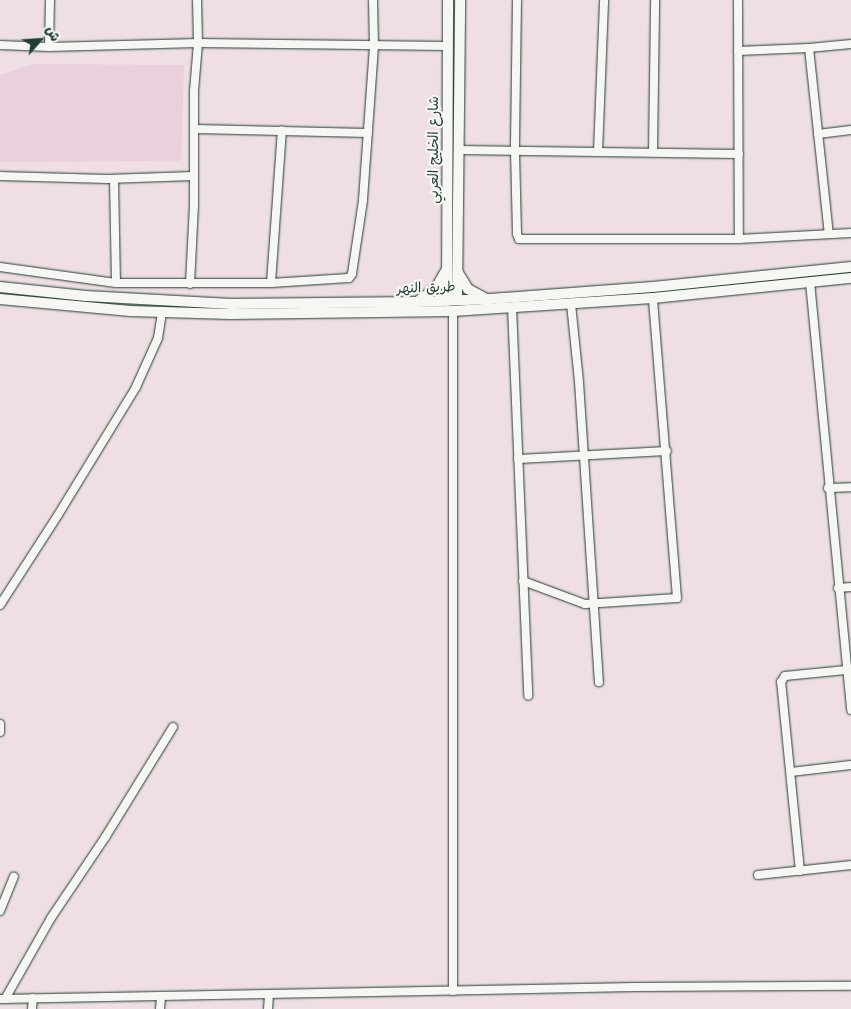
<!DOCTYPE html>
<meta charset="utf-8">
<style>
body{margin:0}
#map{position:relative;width:851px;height:1009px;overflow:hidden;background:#efdfe5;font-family:"Shantell Sans","Playpen Sans Arabic",sans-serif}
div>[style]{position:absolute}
.built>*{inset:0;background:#eacfdc}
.roads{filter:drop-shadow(0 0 1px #1f3d34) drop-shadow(0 0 1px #1f3d34)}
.minor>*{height:8px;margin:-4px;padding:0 4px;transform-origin:4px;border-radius:4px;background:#f6f6f2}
.major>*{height:10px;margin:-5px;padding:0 5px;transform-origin:5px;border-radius:5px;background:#f6f6f2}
span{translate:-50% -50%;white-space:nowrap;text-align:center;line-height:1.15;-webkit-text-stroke:4.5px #f6f6f2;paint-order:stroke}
.street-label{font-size:14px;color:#1f3d34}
.north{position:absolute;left:15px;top:15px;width:50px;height:50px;-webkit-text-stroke:4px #f6f6f2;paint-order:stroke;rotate:64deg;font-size:14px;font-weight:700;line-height:20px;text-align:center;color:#1f3d34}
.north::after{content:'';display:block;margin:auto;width:18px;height:22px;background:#1f3d34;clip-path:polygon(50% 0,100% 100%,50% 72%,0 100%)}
</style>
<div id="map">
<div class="built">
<i style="clip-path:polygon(33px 64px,184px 65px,181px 161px,0 162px,0 75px)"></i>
</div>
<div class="roads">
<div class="minor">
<i style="left:517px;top:0;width:151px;rotate:90.8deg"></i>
<i style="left:515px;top:151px;width:83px;rotate:88.6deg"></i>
<i style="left:517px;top:234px;width:5px;rotate:68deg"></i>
<i style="left:519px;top:239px;width:220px"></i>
<i style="left:739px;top:239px;width:112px;rotate:-3.1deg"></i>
<i style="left:738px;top:0;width:239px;rotate:89.8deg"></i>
<i style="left:0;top:45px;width:49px;rotate:2.3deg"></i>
<i style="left:49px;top:47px;width:149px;rotate:-1.5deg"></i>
<i style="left:198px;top:43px;width:249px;rotate:0.7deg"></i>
<i style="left:49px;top:47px;width:47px;rotate:-88.8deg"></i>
<i style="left:809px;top:48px;width:187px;rotate:83.9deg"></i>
<i style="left:738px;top:51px;width:71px;rotate:-2.4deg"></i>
<i style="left:809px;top:48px;width:42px;rotate:-5.4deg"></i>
<i style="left:195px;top:129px;width:173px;rotate:1.3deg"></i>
<i style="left:818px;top:134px;width:33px;rotate:-7deg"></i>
<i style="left:458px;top:150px;width:281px;rotate:0.8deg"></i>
<i style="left:598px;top:152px;width:152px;rotate:-87.7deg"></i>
<i style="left:653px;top:152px;width:152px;rotate:-89.2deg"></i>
<i style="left:0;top:176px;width:107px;rotate:1.6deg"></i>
<i style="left:107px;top:179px;width:87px;rotate:-2deg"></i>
<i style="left:114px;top:179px;width:104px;rotate:88.9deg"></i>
<i style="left:0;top:267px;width:117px;rotate:7.9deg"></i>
<i style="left:116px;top:283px;width:155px"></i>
<i style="left:271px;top:283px;width:78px;rotate:-3.7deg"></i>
<i style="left:349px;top:278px;width:5px;rotate:-53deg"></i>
<i style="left:352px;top:274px;width:75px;rotate:-81.5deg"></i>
<i style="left:363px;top:200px;width:155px;rotate:-85.9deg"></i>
<i style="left:374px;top:45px;width:45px;rotate:-91.3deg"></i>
<i style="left:810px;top:282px;width:430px;rotate:84.5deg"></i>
<i style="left:271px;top:283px;width:153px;rotate:-85.9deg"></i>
<i style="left:190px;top:284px;width:78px;rotate:-87.1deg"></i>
<i style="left:194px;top:206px;width:115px;rotate:-90deg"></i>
<i style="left:194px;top:91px;width:48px;rotate:-85.2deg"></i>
<i style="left:198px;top:43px;width:43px;rotate:-91.3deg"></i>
<i style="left:571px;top:304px;width:78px;rotate:84.1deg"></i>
<i style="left:579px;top:382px;width:301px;rotate:86.2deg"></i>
<i style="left:512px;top:307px;width:389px;rotate:87.6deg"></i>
<i style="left:453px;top:311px;width:680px;rotate:90deg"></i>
<i style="left:518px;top:459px;width:149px;rotate:-3.1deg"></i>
<i style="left:828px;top:488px;width:23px;rotate:-2deg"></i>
<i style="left:523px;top:581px;width:66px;rotate:20.4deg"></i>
<i style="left:585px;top:604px;width:92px;rotate:-3.7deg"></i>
<i style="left:677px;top:598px;width:301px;rotate:-94.6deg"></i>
<i style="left:838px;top:588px;width:13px;rotate:-4deg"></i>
<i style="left:0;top:605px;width:107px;rotate:-57.2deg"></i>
<i style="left:58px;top:515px;width:150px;rotate:-58.6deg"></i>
<i style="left:136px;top:387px;width:54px;rotate:-65.8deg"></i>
<i style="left:158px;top:338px;width:26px;rotate:-81deg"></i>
<i style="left:0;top:724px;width:8px;rotate:90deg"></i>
<i style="left:791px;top:772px;width:60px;rotate:-6.7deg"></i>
<i style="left:800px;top:871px;width:190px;rotate:-95.7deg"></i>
<i style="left:781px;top:682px;width:7px;rotate:-56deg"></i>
<i style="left:785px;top:676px;width:61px;rotate:-5.6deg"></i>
<i style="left:758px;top:875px;width:94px;rotate:-6.1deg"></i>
<i style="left:0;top:911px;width:37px;rotate:-68deg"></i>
<i style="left:0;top:999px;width:635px;rotate:-1.08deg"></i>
<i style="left:635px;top:987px;width:216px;rotate:-0.3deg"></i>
<i style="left:5px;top:999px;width:93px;rotate:-60.4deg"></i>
<i style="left:51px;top:918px;width:99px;rotate:-56.1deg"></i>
<i style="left:106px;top:836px;width:128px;rotate:-58.4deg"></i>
<i style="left:32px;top:1009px;width:11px;rotate:-85deg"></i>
<i style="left:160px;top:1009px;width:12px;rotate:-85deg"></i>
<i style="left:268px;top:1009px;width:14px;rotate:-86deg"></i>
</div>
<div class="major">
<i style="left:458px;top:273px;width:19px;rotate:58deg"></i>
<i style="left:468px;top:289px;width:18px;rotate:29deg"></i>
<i style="left:0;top:287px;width:86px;rotate:6deg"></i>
<i style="left:86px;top:296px;width:145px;rotate:3.2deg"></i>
<i style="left:231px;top:304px;width:186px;rotate:-0.6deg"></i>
<i style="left:417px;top:302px;width:73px;rotate:-2.4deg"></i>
<i style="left:490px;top:299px;width:163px;rotate:-4.2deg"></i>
<i style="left:653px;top:287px;width:199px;rotate:-5.8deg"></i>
<i style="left:0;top:299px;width:131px;rotate:5.3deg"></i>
<i style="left:130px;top:311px;width:100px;rotate:1.7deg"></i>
<i style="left:230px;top:314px;width:223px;rotate:-0.8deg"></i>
<i style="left:453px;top:311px;width:200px;rotate:-3.7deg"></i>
<i style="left:653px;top:298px;width:199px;rotate:-5.8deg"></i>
<i style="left:457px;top:300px;width:300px;rotate:-89.4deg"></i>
<i style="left:447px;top:301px;width:301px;rotate:-89.8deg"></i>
<i style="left:417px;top:302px;width:24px;rotate:-36deg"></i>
<i style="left:436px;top:288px;width:20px;rotate:-60deg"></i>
</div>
</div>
<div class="street-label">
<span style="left:433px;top:150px;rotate:-90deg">شارع الخليج العربي</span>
<span style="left:426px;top:287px;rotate:-2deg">طريق النهر</span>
</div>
<div class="north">ش</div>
</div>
